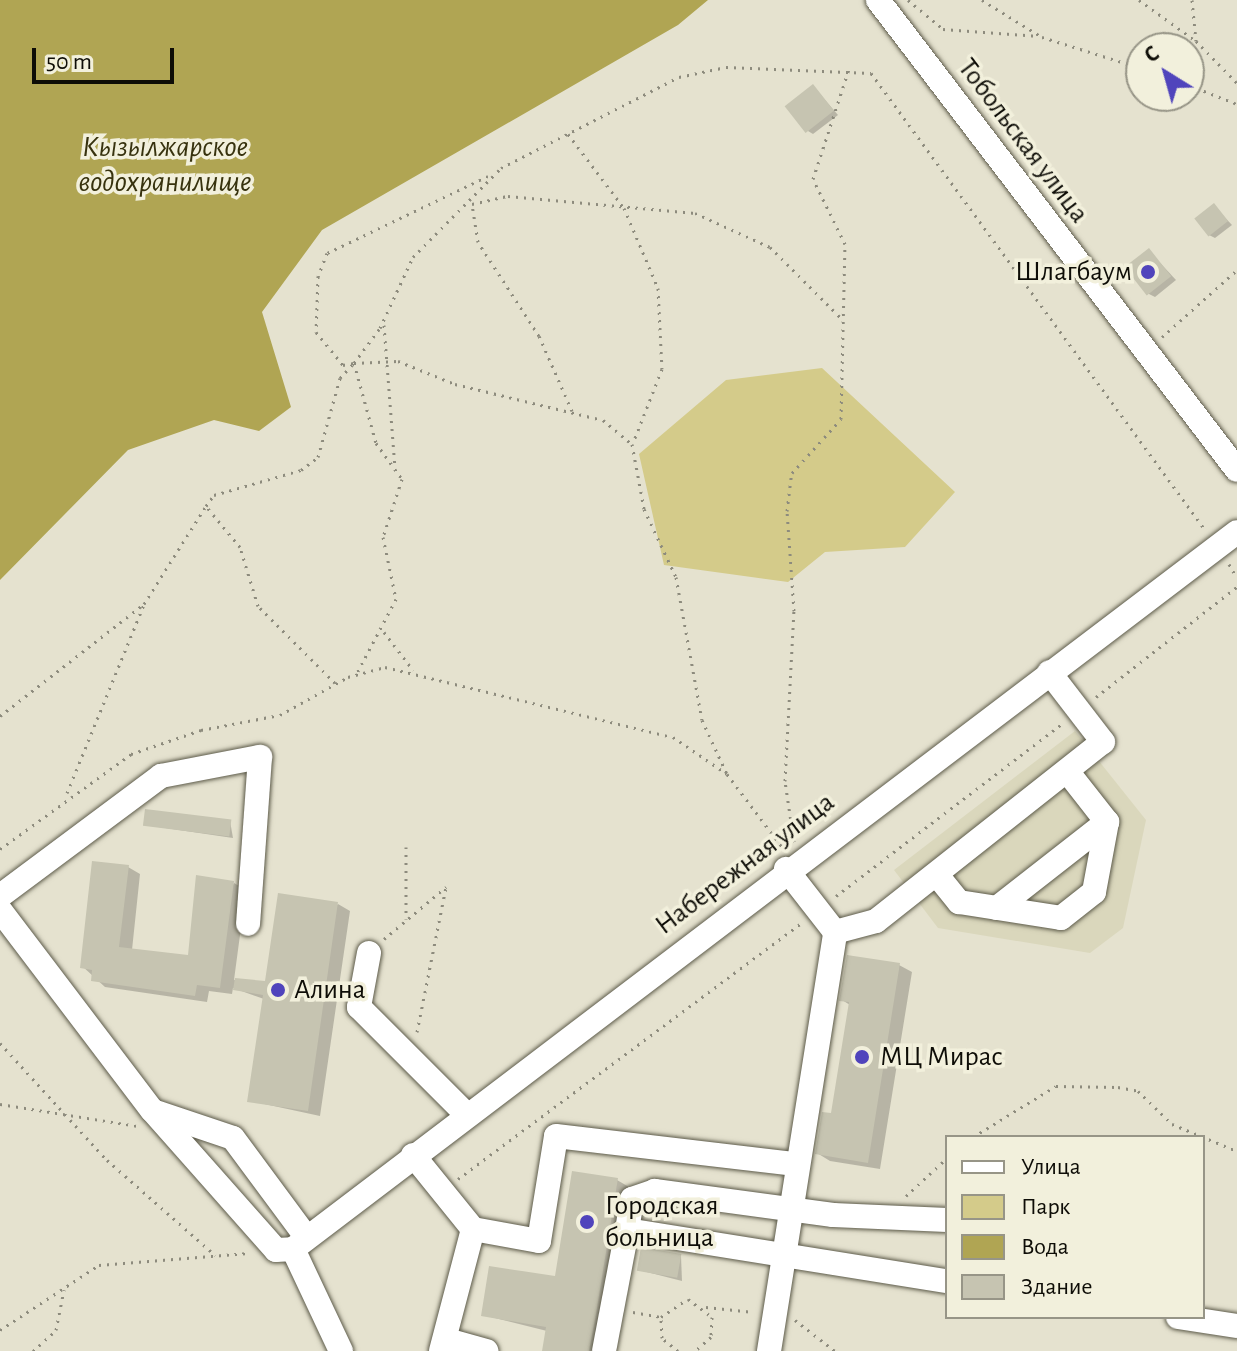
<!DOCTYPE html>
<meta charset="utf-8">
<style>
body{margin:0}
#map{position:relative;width:1237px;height:1351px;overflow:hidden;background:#e5e2cf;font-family:"Alegreya Sans",sans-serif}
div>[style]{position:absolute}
.built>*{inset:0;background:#dad7bc}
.green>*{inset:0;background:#d4cb8a}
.water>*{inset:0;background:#b0a553}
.shadow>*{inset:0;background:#0003}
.building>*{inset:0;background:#c6c4b1;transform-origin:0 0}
.path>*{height:3px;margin-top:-1.5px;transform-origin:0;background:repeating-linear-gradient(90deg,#8d8b7d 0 2px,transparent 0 8px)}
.roads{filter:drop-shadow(0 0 2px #5d5b4a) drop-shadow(0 0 2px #5d5b4a)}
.minor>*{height:24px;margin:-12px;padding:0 12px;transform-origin:12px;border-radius:12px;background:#fff}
.dots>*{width:22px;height:22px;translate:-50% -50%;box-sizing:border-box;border:4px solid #f2f0dc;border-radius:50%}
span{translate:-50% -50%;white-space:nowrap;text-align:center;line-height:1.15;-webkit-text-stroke:7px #f2f0dc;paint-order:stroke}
.street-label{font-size:28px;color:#0e0d07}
.poi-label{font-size:28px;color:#0e0d07}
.right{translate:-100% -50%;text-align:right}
.left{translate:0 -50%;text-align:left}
.water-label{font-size:30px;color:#37320e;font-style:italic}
.legend{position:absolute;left:945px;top:1135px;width:260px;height:184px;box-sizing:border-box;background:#f2f0dc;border:2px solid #979587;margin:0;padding:10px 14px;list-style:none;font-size:24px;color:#0e0d07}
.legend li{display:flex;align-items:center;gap:16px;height:40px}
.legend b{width:40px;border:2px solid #979587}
.north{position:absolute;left:1125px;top:32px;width:80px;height:80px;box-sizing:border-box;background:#f2f0dc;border:2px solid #979587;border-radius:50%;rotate:323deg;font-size:22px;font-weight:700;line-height:32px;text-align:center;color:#0e0d07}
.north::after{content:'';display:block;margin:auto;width:28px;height:36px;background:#5044bc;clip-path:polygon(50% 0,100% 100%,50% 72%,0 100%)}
.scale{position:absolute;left:32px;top:48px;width:142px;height:36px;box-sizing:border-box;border:4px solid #0e0d07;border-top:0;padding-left:10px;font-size:24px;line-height:28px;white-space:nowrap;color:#0e0d07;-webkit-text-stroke:6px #f2f0dc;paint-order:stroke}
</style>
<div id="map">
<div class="built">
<i style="clip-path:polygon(1075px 731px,1146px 820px,1123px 928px,1090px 953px,938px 928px,894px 870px)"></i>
</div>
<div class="green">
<i style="clip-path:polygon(822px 368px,955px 492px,905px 547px,825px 552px,788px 582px,664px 565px,639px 454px,726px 380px)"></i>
</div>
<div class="water">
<i style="clip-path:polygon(0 0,708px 0,678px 25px,322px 230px,262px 312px,291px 407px,259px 431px,214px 420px,128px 450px,0 580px)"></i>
</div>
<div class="shadow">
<i style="clip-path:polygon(813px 86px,838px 115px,813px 134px,808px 131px)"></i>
<i style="clip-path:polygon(1214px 206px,1232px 225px,1215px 238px,1209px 235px)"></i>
<i style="clip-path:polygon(1149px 251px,1176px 280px,1155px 297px,1149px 294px)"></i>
<i style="clip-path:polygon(230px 821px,233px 838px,145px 825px)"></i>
<i style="clip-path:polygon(128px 867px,140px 874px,132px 950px,190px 958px,234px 883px,246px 890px,234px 980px,267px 983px,338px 904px,350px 911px,320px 1116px,250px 1101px,264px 999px,233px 988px,232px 994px,209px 991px,207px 1002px,105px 987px,82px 966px)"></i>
<i style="clip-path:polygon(899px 965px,912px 972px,880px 1169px,830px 1161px,817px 1153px,833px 1116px,850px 1005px,842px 1000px)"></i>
<i style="clip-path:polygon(617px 1180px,629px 1187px,603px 1351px,544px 1351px,547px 1331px,483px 1315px,557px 1279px)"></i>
<i style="clip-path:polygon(681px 1256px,682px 1281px,639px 1270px)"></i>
</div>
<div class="building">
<i style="left:813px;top:84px;width:34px;height:36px;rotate:52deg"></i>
<i style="left:1214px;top:203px;width:23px;height:25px;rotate:52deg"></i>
<i style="left:1149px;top:248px;width:36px;height:31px;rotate:52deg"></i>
<i style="left:145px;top:809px;width:87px;height:17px;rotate:7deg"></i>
<i style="clip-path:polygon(92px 861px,129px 865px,119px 947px,188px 955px,196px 875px,234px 881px,220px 988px,197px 985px,195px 996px,91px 981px,92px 970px,80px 968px)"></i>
<i style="clip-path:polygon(278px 893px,338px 902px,308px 1111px,247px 1102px,263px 995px,233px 990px,235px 978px,265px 981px)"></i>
<i style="clip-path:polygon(847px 955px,900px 963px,868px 1163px,815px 1154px,822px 1112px,831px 1113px,849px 1002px,839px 1001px)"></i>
<i style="clip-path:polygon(572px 1171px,618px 1178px,596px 1314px,589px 1351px,542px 1351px,546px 1327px,481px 1316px,489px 1266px,555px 1276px)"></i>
<i style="left:641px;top:1247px;width:41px;height:24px;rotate:10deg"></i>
</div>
<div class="path">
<i style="left:908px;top:0;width:45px;rotate:39.6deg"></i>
<i style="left:943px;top:29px;width:96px;rotate:4.2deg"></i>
<i style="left:982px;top:0;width:70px;rotate:31.7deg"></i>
<i style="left:1042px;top:37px;width:104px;rotate:17.4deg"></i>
<i style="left:1139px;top:0;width:70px;rotate:35.7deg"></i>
<i style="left:1192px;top:0;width:41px;rotate:84.4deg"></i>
<i style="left:1196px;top:41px;width:59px;rotate:45.7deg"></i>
<i style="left:1189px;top:85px;width:52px;rotate:21.6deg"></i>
<i style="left:568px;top:134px;width:93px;rotate:52.9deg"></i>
<i style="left:624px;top:208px;width:87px;rotate:67deg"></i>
<i style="left:658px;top:288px;width:81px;rotate:87.2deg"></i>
<i style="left:662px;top:369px;width:79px;rotate:111.4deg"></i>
<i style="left:488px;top:176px;width:178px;rotate:154.4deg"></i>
<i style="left:327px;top:253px;width:25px;rotate:111deg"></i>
<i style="left:318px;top:276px;width:56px;rotate:92deg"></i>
<i style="left:316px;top:332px;width:43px;rotate:50.7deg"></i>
<i style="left:343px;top:365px;width:11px;rotate:-10deg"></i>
<i style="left:354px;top:363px;width:44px;rotate:-53.4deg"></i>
<i style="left:380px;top:328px;width:78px;rotate:-65.1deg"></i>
<i style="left:413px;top:257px;width:125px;rotate:-45.3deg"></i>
<i style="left:501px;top:168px;width:200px;rotate:-27.1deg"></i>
<i style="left:679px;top:77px;width:48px;rotate:-12deg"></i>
<i style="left:726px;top:67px;width:145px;rotate:2.4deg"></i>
<i style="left:871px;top:73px;width:567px;rotate:53.82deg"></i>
<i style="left:384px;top:325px;width:143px;rotate:85.6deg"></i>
<i style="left:1162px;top:337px;width:101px;rotate:-41.8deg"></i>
<i style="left:354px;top:363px;width:83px;rotate:74.6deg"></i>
<i style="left:376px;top:443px;width:44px;rotate:54.2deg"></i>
<i style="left:402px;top:479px;width:61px;rotate:108.1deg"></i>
<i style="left:383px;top:537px;width:63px;rotate:78.2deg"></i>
<i style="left:396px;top:599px;width:86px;rotate:117.8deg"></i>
<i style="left:572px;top:411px;width:82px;rotate:-113.7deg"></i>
<i style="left:539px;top:336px;width:112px;rotate:-123deg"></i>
<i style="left:478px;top:242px;width:38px;rotate:-99deg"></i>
<i style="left:472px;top:204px;width:37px;rotate:-13deg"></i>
<i style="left:508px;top:196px;width:188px;rotate:5.2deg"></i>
<i style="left:695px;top:213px;width:82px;rotate:24.4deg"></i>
<i style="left:770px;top:247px;width:102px;rotate:45deg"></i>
<i style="left:1229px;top:564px;width:16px;rotate:60deg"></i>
<i style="left:384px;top:632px;width:48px;rotate:52.7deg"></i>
<i style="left:335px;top:683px;width:109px;rotate:-135deg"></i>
<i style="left:258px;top:606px;width:62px;rotate:-107deg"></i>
<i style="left:240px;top:547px;width:53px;rotate:-129.7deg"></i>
<i style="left:206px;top:506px;width:14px;rotate:-54deg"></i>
<i style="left:214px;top:495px;width:91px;rotate:-16deg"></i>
<i style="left:301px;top:470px;width:21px;rotate:-37deg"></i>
<i style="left:318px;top:457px;width:82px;rotate:-74.4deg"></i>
<i style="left:340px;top:378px;width:21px;rotate:-47deg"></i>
<i style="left:354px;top:363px;width:44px;rotate:-2.6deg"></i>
<i style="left:398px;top:361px;width:61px;rotate:22deg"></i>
<i style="left:455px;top:384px;width:152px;rotate:13.7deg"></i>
<i style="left:603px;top:420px;width:38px;rotate:40deg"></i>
<i style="left:632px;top:444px;width:66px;rotate:79.5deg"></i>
<i style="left:644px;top:509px;width:75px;rotate:64.8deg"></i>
<i style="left:676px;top:577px;width:145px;rotate:79.7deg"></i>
<i style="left:702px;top:720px;width:60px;rotate:65.2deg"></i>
<i style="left:1096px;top:697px;width:179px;rotate:-38deg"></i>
<i style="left:0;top:716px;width:182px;rotate:-37.9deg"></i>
<i style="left:67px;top:793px;width:204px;rotate:-67.8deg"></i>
<i style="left:144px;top:604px;width:116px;rotate:-57.7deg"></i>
<i style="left:794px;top:842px;width:62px;rotate:-98.4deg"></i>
<i style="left:785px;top:781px;width:170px;rotate:-87deg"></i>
<i style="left:794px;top:611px;width:100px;rotate:-94deg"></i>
<i style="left:787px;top:511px;width:38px;rotate:-83deg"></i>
<i style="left:792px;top:473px;width:73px;rotate:-47.8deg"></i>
<i style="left:841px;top:419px;width:175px;rotate:-88.7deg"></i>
<i style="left:845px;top:244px;width:72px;rotate:-116.2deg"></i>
<i style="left:813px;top:179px;width:116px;rotate:-71.9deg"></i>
<i style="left:406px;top:847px;width:72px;rotate:90deg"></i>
<i style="left:0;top:849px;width:162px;rotate:-35.9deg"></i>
<i style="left:131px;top:754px;width:74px;rotate:-18.9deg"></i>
<i style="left:201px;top:730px;width:80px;rotate:-10.8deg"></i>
<i style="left:280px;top:715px;width:78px;rotate:-29.2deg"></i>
<i style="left:348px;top:677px;width:38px;rotate:-15deg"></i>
<i style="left:385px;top:667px;width:296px;rotate:13.7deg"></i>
<i style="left:673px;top:737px;width:65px;rotate:34.4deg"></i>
<i style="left:727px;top:774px;width:91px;rotate:53deg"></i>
<i style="left:836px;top:896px;width:284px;rotate:-37.3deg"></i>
<i style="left:384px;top:939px;width:81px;rotate:-40deg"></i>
<i style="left:417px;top:1032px;width:148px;rotate:-78.7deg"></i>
<i style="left:0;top:1043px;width:159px;rotate:47.6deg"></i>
<i style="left:107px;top:1160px;width:144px;rotate:41.3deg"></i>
<i style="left:0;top:1104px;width:140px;rotate:9.1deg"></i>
<i style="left:973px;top:1137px;width:97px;rotate:-31.6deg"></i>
<i style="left:1056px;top:1086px;width:62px;rotate:0.9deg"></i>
<i style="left:1118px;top:1087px;width:20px;rotate:11deg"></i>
<i style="left:1138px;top:1091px;width:47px;rotate:44.1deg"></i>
<i style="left:1172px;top:1124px;width:70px;rotate:22.6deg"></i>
<i style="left:458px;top:1179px;width:428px;rotate:-36.7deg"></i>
<i style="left:906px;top:1196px;width:56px;rotate:-42.8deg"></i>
<i style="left:706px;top:1307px;width:48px;rotate:5.9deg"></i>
<i style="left:633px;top:1312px;width:28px;rotate:10deg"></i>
<i style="left:795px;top:1320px;width:51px;rotate:37.8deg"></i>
<i style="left:0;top:1330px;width:118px;rotate:-33.3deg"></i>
<i style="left:99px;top:1265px;width:150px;rotate:-4.6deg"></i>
<i style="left:33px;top:1351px;width:31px;rotate:-42deg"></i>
<i style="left:56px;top:1330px;width:41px;rotate:-78.7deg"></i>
<i style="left:678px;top:1351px;width:21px;rotate:-141deg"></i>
<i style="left:662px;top:1338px;width:21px;rotate:-93deg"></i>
<i style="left:661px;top:1317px;width:32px;rotate:-34deg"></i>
<i style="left:688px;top:1299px;width:30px;rotate:37deg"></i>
<i style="left:712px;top:1317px;width:20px;rotate:93deg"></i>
<i style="left:711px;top:1337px;width:21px;rotate:139deg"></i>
</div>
<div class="roads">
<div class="minor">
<i style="left:878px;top:0;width:591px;rotate:52.63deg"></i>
<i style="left:937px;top:875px;width:35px;rotate:51deg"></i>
<i style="left:959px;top:902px;width:103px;rotate:8.9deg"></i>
<i style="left:1061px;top:918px;width:42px;rotate:-38.2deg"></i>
<i style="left:1094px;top:892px;width:71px;rotate:-79.5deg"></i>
<i style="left:1107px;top:822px;width:65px;rotate:-128.1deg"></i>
<i style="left:0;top:896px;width:201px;rotate:-36.7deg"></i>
<i style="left:161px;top:776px;width:101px;rotate:-10.9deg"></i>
<i style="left:260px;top:757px;width:167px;rotate:94.1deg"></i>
<i style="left:997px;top:908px;width:140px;rotate:-38deg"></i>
<i style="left:0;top:910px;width:251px;rotate:52.8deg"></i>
<i style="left:152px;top:1110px;width:187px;rotate:48.5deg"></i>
<i style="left:276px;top:1250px;width:17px;rotate:-3deg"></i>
<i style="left:835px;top:932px;width:42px;rotate:-15deg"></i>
<i style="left:876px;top:921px;width:289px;rotate:-38.3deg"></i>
<i style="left:1103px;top:742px;width:88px;rotate:-127.6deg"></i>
<i style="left:369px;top:953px;width:55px;rotate:100.5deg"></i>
<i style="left:359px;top:1007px;width:151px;rotate:45deg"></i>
<i style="left:156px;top:1112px;width:81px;rotate:18.7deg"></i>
<i style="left:233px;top:1138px;width:124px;rotate:53.5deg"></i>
<i style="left:413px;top:1155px;width:95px;rotate:51deg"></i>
<i style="left:473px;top:1229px;width:126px;rotate:104.7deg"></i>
<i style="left:947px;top:1220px;width:114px;rotate:-177.5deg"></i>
<i style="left:833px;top:1215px;width:180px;rotate:-172.3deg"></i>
<i style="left:655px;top:1191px;width:24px;rotate:161deg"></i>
<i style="left:632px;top:1199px;width:31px;rotate:99deg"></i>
<i style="left:627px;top:1230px;width:324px;rotate:9.1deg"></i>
<i style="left:473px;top:1229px;width:67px;rotate:10.3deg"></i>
<i style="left:539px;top:1241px;width:106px;rotate:-80.8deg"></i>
<i style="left:556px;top:1136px;width:241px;rotate:6.7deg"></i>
<i style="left:293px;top:1249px;width:1185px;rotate:-37.22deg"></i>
<i style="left:293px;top:1249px;width:113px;rotate:64.8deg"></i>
<i style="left:1178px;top:1317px;width:60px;rotate:8.7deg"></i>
<i style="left:447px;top:1340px;width:41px;rotate:15.8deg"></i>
<i style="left:604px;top:1351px;width:123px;rotate:-79.2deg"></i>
<i style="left:769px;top:1351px;width:424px;rotate:-81deg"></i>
<i style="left:835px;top:932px;width:80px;rotate:-127.9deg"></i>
</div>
</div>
<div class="dots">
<i style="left:1148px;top:272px;background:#5044bc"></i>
<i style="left:278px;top:990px;background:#5044bc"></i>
<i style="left:862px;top:1057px;background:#5044bc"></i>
<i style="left:587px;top:1222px;background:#5044bc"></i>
</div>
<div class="street-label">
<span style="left:1023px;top:141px;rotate:53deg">Тобольская улица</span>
<span style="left:745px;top:864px;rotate:-37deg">Набережная улица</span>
</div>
<div class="poi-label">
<span class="right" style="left:1132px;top:272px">Шлагбаум</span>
<span class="left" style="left:294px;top:990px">Алина</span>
<span class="left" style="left:880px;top:1057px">МЦ Мирас</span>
<span class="left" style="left:605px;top:1222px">Городская<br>больница</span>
</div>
<div class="water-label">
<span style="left:165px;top:164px">Кызылжарское<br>водохранилище</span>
</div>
<ul class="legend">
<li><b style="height:10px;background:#fff"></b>Улица</li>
<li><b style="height:22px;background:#d4cb8a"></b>Парк</li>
<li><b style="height:22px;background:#b0a553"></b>Вода</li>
<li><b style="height:22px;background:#c6c4b1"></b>Здание</li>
</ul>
<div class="north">С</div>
<div class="scale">50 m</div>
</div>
